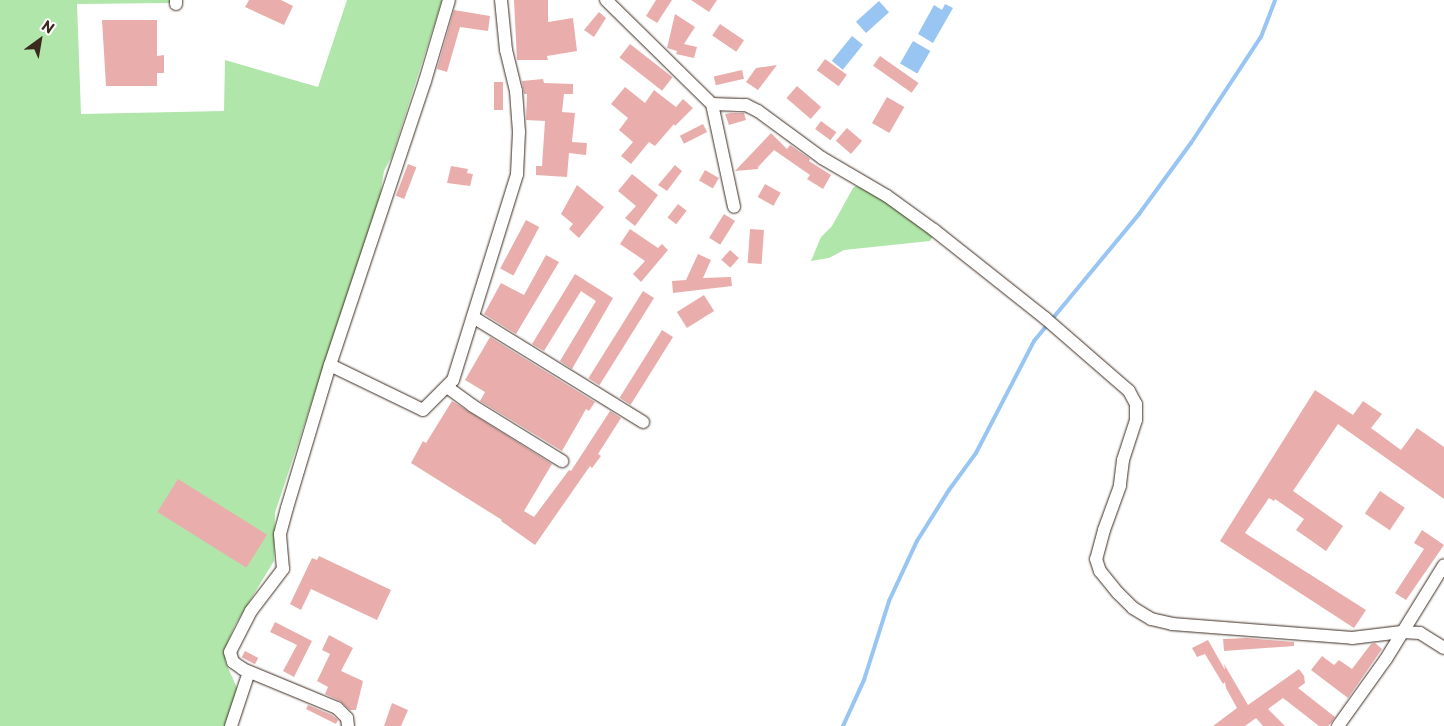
<!DOCTYPE html>
<style>
body{margin:0}
#map{position:relative;width:1444px;height:726px;overflow:hidden;background:#fff;font-family:"Playpen Sans",sans-serif}
div>[style]{position:absolute}
.green>*{inset:0;background:#b0e6a9}
.water>*{inset:0;background:#98c5f2;transform-origin:0 0}
.stream>*{height:4px;margin:-2px;padding:0 2px;transform-origin:2px;border-radius:2px;background:#98c5f2}
.building>*{inset:0;background:#e9aeac;transform-origin:0 0}
.roads{filter:drop-shadow(0 0 1px #3b2a1e) drop-shadow(0 0 1px #3b2a1e)}
.minor>*{height:12px;margin:-6px;padding:0 6px;transform-origin:6px;border-radius:6px;background:#fff}
span{translate:-50% -50%;white-space:nowrap;text-align:center;line-height:1.15;-webkit-text-stroke:4.5px #fff;paint-order:stroke}
.north{position:absolute;left:15px;top:15px;width:50px;height:50px;-webkit-text-stroke:4px #fff;paint-order:stroke;rotate:32deg;font-size:14px;font-weight:700;line-height:20px;text-align:center;color:#3b2a1e}
.north::after{content:'';display:block;margin:auto;width:18px;height:22px;background:#3b2a1e;clip-path:polygon(50% 0,100% 100%,50% 72%,0 100%)}
</style>
<div id="map">
<div class="green">
<i style="clip-path:polygon(0 0,170px 0,170px 3px,77px 4px,81px 114px,224px 111px,225px 60px,318px 87px,347px 0,442px 0,392px 156px,384px 171px,380px 195px,275px 513px,274px 561px,235px 625px,226px 646px,225px 661px,237px 688px,225px 726px,0 726px)"></i>
<i style="clip-path:polygon(856px 186px,887px 199px,933px 236px,930px 241px,844px 250px,829px 258px,811px 261px,821px 237px,832px 226px,853px 188px)"></i>
</div>
<div class="water">
<i style="left:879px;top:1px;width:15px;height:31px;rotate:48deg"></i>
<i style="clip-path:polygon(945px 4px,953px 8px,933px 43px,918px 34px,934px 5px,942px 10px)"></i>
<i style="left:852px;top:36px;width:14px;height:32px;rotate:39deg"></i>
<i style="left:913px;top:41px;width:20px;height:26px;rotate:30deg"></i>
</div>
<div class="stream">
<i style="left:843px;top:726px;width:51px;rotate:-65.5deg"></i>
<i style="left:864px;top:680px;width:83px;rotate:-72.4deg"></i>
<i style="left:889px;top:601px;width:66px;rotate:-65deg"></i>
<i style="left:917px;top:541px;width:60px;rotate:-57.9deg"></i>
<i style="left:949px;top:490px;width:46px;rotate:-53.9deg"></i>
<i style="left:976px;top:453px;width:126px;rotate:-62.6deg"></i>
<i style="left:1034px;top:341px;width:165px;rotate:-50.4deg"></i>
<i style="left:1139px;top:214px;width:88px;rotate:-53.8deg"></i>
<i style="left:1191px;top:143px;width:127px;rotate:-56.6deg"></i>
<i style="left:1261px;top:37px;width:40px;rotate:-69deg"></i>
</div>
<div class="building">
<i style="clip-path:polygon(249px 0,281px 0,293px 6px,284px 25px,245px 7px)"></i>
<i style="clip-path:polygon(514px 0,548px 0,548px 22px,573px 18px,577px 51px,547px 56px,548px 60px,517px 60px)"></i>
<i style="clip-path:polygon(656px 0,672px 0,657px 23px,646px 16px)"></i>
<i style="clip-path:polygon(691px 0,717px 0,709px 12px)"></i>
<i style="clip-path:polygon(454px 10px,490px 16px,488px 31px,460px 27px,447px 72px,437px 69px)"></i>
<i style="clip-path:polygon(599px 12px,606px 18px,594px 37px,584px 30px)"></i>
<i style="clip-path:polygon(675px 14px,695px 27px,684px 44px,697px 47px,694px 58px,676px 54px,677px 51px,667px 48px)"></i>
<i style="clip-path:polygon(102px 20px,157px 20px,157px 56px,164px 55px,164px 73px,157px 73px,157px 86px,106px 86px)"></i>
<i style="left:720px;top:24px;width:29px;height:14px;rotate:34deg"></i>
<i style="left:630px;top:44px;width:54px;height:17px;rotate:38deg"></i>
<i style="left:880px;top:56px;width:47px;height:12px;rotate:35deg"></i>
<i style="left:825px;top:59px;width:27px;height:14px;rotate:36deg"></i>
<i style="clip-path:polygon(777px 65px,758px 90px,746px 82px,756px 68px)"></i>
<i style="left:742px;top:70px;width:9px;height:29px;rotate:77deg"></i>
<i style="clip-path:polygon(543px 79px,544px 83px,573px 84px,573px 94px,564px 94px,562px 112px,575px 113px,572px 142px,587px 143px,586px 155px,569px 153px,567px 177px,536px 175px,536px 166px,542px 166px,545px 121px,526px 120px,527px 94px,524px 94px,522px 81px)"></i>
<i style="left:494px;top:82px;width:9px;height:28px"></i>
<i style="left:797px;top:86px;width:32px;height:16px;rotate:41deg"></i>
<i style="clip-path:polygon(625px 87px,645px 103px,654px 90px,676px 107px,683px 99px,693px 108px,675px 126px,674px 124px,655px 146px,649px 142px,631px 164px,621px 156px,633px 142px,619px 130px,628px 118px,611px 104px)"></i>
<i style="left:887px;top:97px;width:20px;height:30px;rotate:30deg"></i>
<i style="clip-path:polygon(731px 113px,744px 113px,746px 120px,729px 125px,725px 114px)"></i>
<i style="left:821px;top:121px;width:19px;height:10px;rotate:36deg"></i>
<i style="left:703px;top:124px;width:9px;height:26px;rotate:63deg"></i>
<i style="left:847px;top:128px;width:20px;height:17px;rotate:41deg"></i>
<i style="clip-path:polygon(771px 133px,787px 149px,790px 145px,810px 159px,809px 161px,831px 175px,823px 189px,807px 179px,810px 175px,774px 150px,758px 167px,758px 169px,735px 171px)"></i>
<i style="left:408px;top:164px;width:9px;height:34px;rotate:21deg"></i>
<i style="clip-path:polygon(675px 165px,682px 171px,667px 191px,658px 185px)"></i>
<i style="clip-path:polygon(451px 166px,468px 169px,467px 173px,473px 174px,470px 186px,447px 183px)"></i>
<i style="left:705px;top:170px;width:16px;height:12px;rotate:30deg"></i>
<i style="clip-path:polygon(632px 174px,658px 195px,635px 226px,625px 218px,636px 206px,618px 191px)"></i>
<i style="left:765px;top:184px;width:18px;height:15px;rotate:29deg"></i>
<i style="clip-path:polygon(577px 185px,604px 207px,579px 238px,569px 229px,573px 224px,561px 214px)"></i>
<i style="left:678px;top:204px;width:11px;height:17px;rotate:38deg"></i>
<i style="left:724px;top:214px;width:13px;height:28px;rotate:32deg"></i>
<i style="left:526px;top:220px;width:15px;height:55px;rotate:28deg"></i>
<i style="clip-path:polygon(630px 229px,658px 248px,662px 244px,668px 250px,641px 282px,633px 274px,645px 261px,620px 244px)"></i>
<i style="left:750px;top:229px;width:14px;height:34px;rotate:4deg"></i>
<i style="left:730px;top:250px;width:12px;height:13px;rotate:42deg"></i>
<i style="clip-path:polygon(698px 254px,711px 260px,703px 278px,731px 277px,732px 286px,673px 293px,672px 281px,686px 280px)"></i>
<i style="clip-path:polygon(546px 255px,559px 262px,516px 334px,484px 314px,501px 283px,524px 295px)"></i>
<i style="clip-path:polygon(575px 274px,613px 298px,572px 369px,560px 361px,596px 301px,581px 291px,544px 351px,532px 344px)"></i>
<i style="left:643px;top:291px;width:13px;height:103px;rotate:32deg"></i>
<i style="left:704px;top:295px;width:19px;height:32px;rotate:58deg"></i>
<i style="left:662px;top:330px;width:13px;height:80px;rotate:32deg"></i>
<i style="clip-path:polygon(490px 337px,595px 402px,589px 411px,586px 409px,562px 451px,480px 401px,485px 392px,465px 380px)"></i>
<i style="clip-path:polygon(1315px 390px,1353px 415px,1363px 401px,1382px 414px,1371px 428px,1401px 450px,1417px 428px,1444px 447px,1444px 499px,1338px 424px,1293px 491px,1343px 526px,1326px 551px,1296px 530px,1304px 519px,1275px 499px,1274px 501px,1269px 498px,1245px 533px,1366px 610px,1354px 628px,1220px 541px)"></i>
<i style="clip-path:polygon(452px 401px,552px 464px,524px 511px,534px 517px,569px 470px,571px 471px,610px 411px,621px 418px,598px 454px,601px 456px,592px 468px,590px 466px,535px 545px,501px 521px,502px 520px,411px 463px,423px 441px,426px 443px)"></i>
<i style="left:178px;top:479px;width:105px;height:39px;rotate:32deg"></i>
<i style="left:1380px;top:491px;width:30px;height:27px;rotate:34deg"></i>
<i style="clip-path:polygon(1422px 530px,1444px 545px,1406px 600px,1395px 593px,1424px 549px,1414px 543px)"></i>
<i style="clip-path:polygon(319px 556px,391px 590px,377px 620px,311px 589px,301px 610px,290px 604px,312px 558px,317px 560px)"></i>
<i style="clip-path:polygon(275px 622px,312px 641px,294px 677px,283px 671px,297px 645px,270px 632px)"></i>
<i style="clip-path:polygon(329px 635px,353px 648px,341px 671px,363px 681px,356px 710px,350px 710px,340px 701px,325px 694px,328px 687px,317px 681px,330px 654px,322px 650px)"></i>
<i style="clip-path:polygon(1247px 638px,1294px 642px,1294px 646px,1224px 651px,1223px 639px)"></i>
<i style="clip-path:polygon(1208px 640px,1225px 670px,1224px 664px,1248px 705px,1299px 669px,1304px 676px,1305px 683px,1298px 688px,1335px 717px,1331px 723px,1328px 726px,1319px 726px,1283px 698px,1268px 709px,1285px 726px,1263px 726px,1256px 718px,1245px 726px,1213px 726px,1237px 708px,1226px 688px,1225px 682px,1223px 684px,1205px 654px,1197px 657px,1192px 648px)"></i>
<i style="clip-path:polygon(1375px 643px,1382px 649px,1348px 698px,1311px 670px,1322px 656px,1334px 665px,1339px 660px,1352px 669px,1371px 644px)"></i>
<i style="left:245px;top:651px;width:15px;height:7px;rotate:28deg"></i>
<i style="clip-path:polygon(392px 703px,408px 710px,401px 726px,384px 726px)"></i>
<i style="clip-path:polygon(308px 705px,332px 715px,338px 720px,336px 724px,306px 709px)"></i>
</div>
<div class="roads">
<div class="minor">
<i style="left:176px;top:0;width:4px;rotate:90deg"></i>
<i style="left:606px;top:0;width:148px;rotate:44.5deg"></i>
<i style="left:712px;top:104px;width:34px;rotate:2deg"></i>
<i style="left:746px;top:105px;width:13px;rotate:27deg"></i>
<i style="left:758px;top:111px;width:79px;rotate:36.3deg"></i>
<i style="left:822px;top:158px;width:75px;rotate:30.3deg"></i>
<i style="left:887px;top:196px;width:58px;rotate:35.9deg"></i>
<i style="left:934px;top:230px;width:142px;rotate:38.4deg"></i>
<i style="left:1045px;top:318px;width:111px;rotate:41deg"></i>
<i style="left:1129px;top:391px;width:15px;rotate:62deg"></i>
<i style="left:1136px;top:404px;width:16px;rotate:90deg"></i>
<i style="left:1136px;top:420px;width:42px;rotate:108deg"></i>
<i style="left:1123px;top:460px;width:26px;rotate:97deg"></i>
<i style="left:1120px;top:486px;width:47px;rotate:110deg"></i>
<i style="left:1104px;top:530px;width:30px;rotate:105deg"></i>
<i style="left:1096px;top:559px;width:13px;rotate:72deg"></i>
<i style="left:1100px;top:571px;width:28px;rotate:51deg"></i>
<i style="left:1118px;top:593px;width:21px;rotate:45deg"></i>
<i style="left:1133px;top:608px;width:21px;rotate:31deg"></i>
<i style="left:1151px;top:619px;width:22px;rotate:13deg"></i>
<i style="left:1172px;top:624px;width:181px;rotate:4.4deg"></i>
<i style="left:1352px;top:638px;width:50px;rotate:-6.8deg"></i>
<i style="left:1402px;top:632px;width:18px;rotate:3deg"></i>
<i style="left:1420px;top:633px;width:28px;rotate:32deg"></i>
<i style="left:712px;top:104px;width:105px;rotate:77.9deg"></i>
<i style="left:473px;top:317px;width:200px;rotate:31.7deg"></i>
<i style="left:330px;top:365px;width:103px;rotate:25.8deg"></i>
<i style="left:423px;top:410px;width:42px;rotate:-45deg"></i>
<i style="left:453px;top:380px;width:216px;rotate:-72.7deg"></i>
<i style="left:517px;top:174px;width:42px;rotate:-87.3deg"></i>
<i style="left:519px;top:132px;width:41px;rotate:-94.2deg"></i>
<i style="left:516px;top:91px;width:42px;rotate:-103.7deg"></i>
<i style="left:506px;top:50px;width:50px;rotate:-95.7deg"></i>
<i style="left:447px;top:387px;width:32px;rotate:36deg"></i>
<i style="left:473px;top:406px;width:105px;rotate:31.7deg"></i>
<i style="left:231px;top:726px;width:57px;rotate:-71.6deg"></i>
<i style="left:348px;top:726px;width:8px;rotate:-97deg"></i>
<i style="left:347px;top:718px;width:14px;rotate:-135deg"></i>
<i style="left:337px;top:708px;width:102px;rotate:-157.5deg"></i>
<i style="left:243px;top:669px;width:12px;rotate:-145deg"></i>
<i style="left:233px;top:662px;width:10px;rotate:-107deg"></i>
<i style="left:230px;top:652px;width:46px;rotate:-62.9deg"></i>
<i style="left:251px;top:611px;width:53px;rotate:-52.7deg"></i>
<i style="left:283px;top:569px;width:35px;rotate:-95deg"></i>
<i style="left:280px;top:534px;width:27px;rotate:-75deg"></i>
<i style="left:287px;top:508px;width:149px;rotate:-73.3deg"></i>
<i style="left:330px;top:365px;width:299px;rotate:-71.5deg"></i>
<i style="left:425px;top:81px;width:84px;rotate:-73.5deg"></i>
<i style="left:1338px;top:726px;width:82px;rotate:-54.4deg"></i>
<i style="left:1386px;top:659px;width:110px;rotate:-58.3deg"></i>
</div>
</div>
<div class="north">N</div>
</div>
